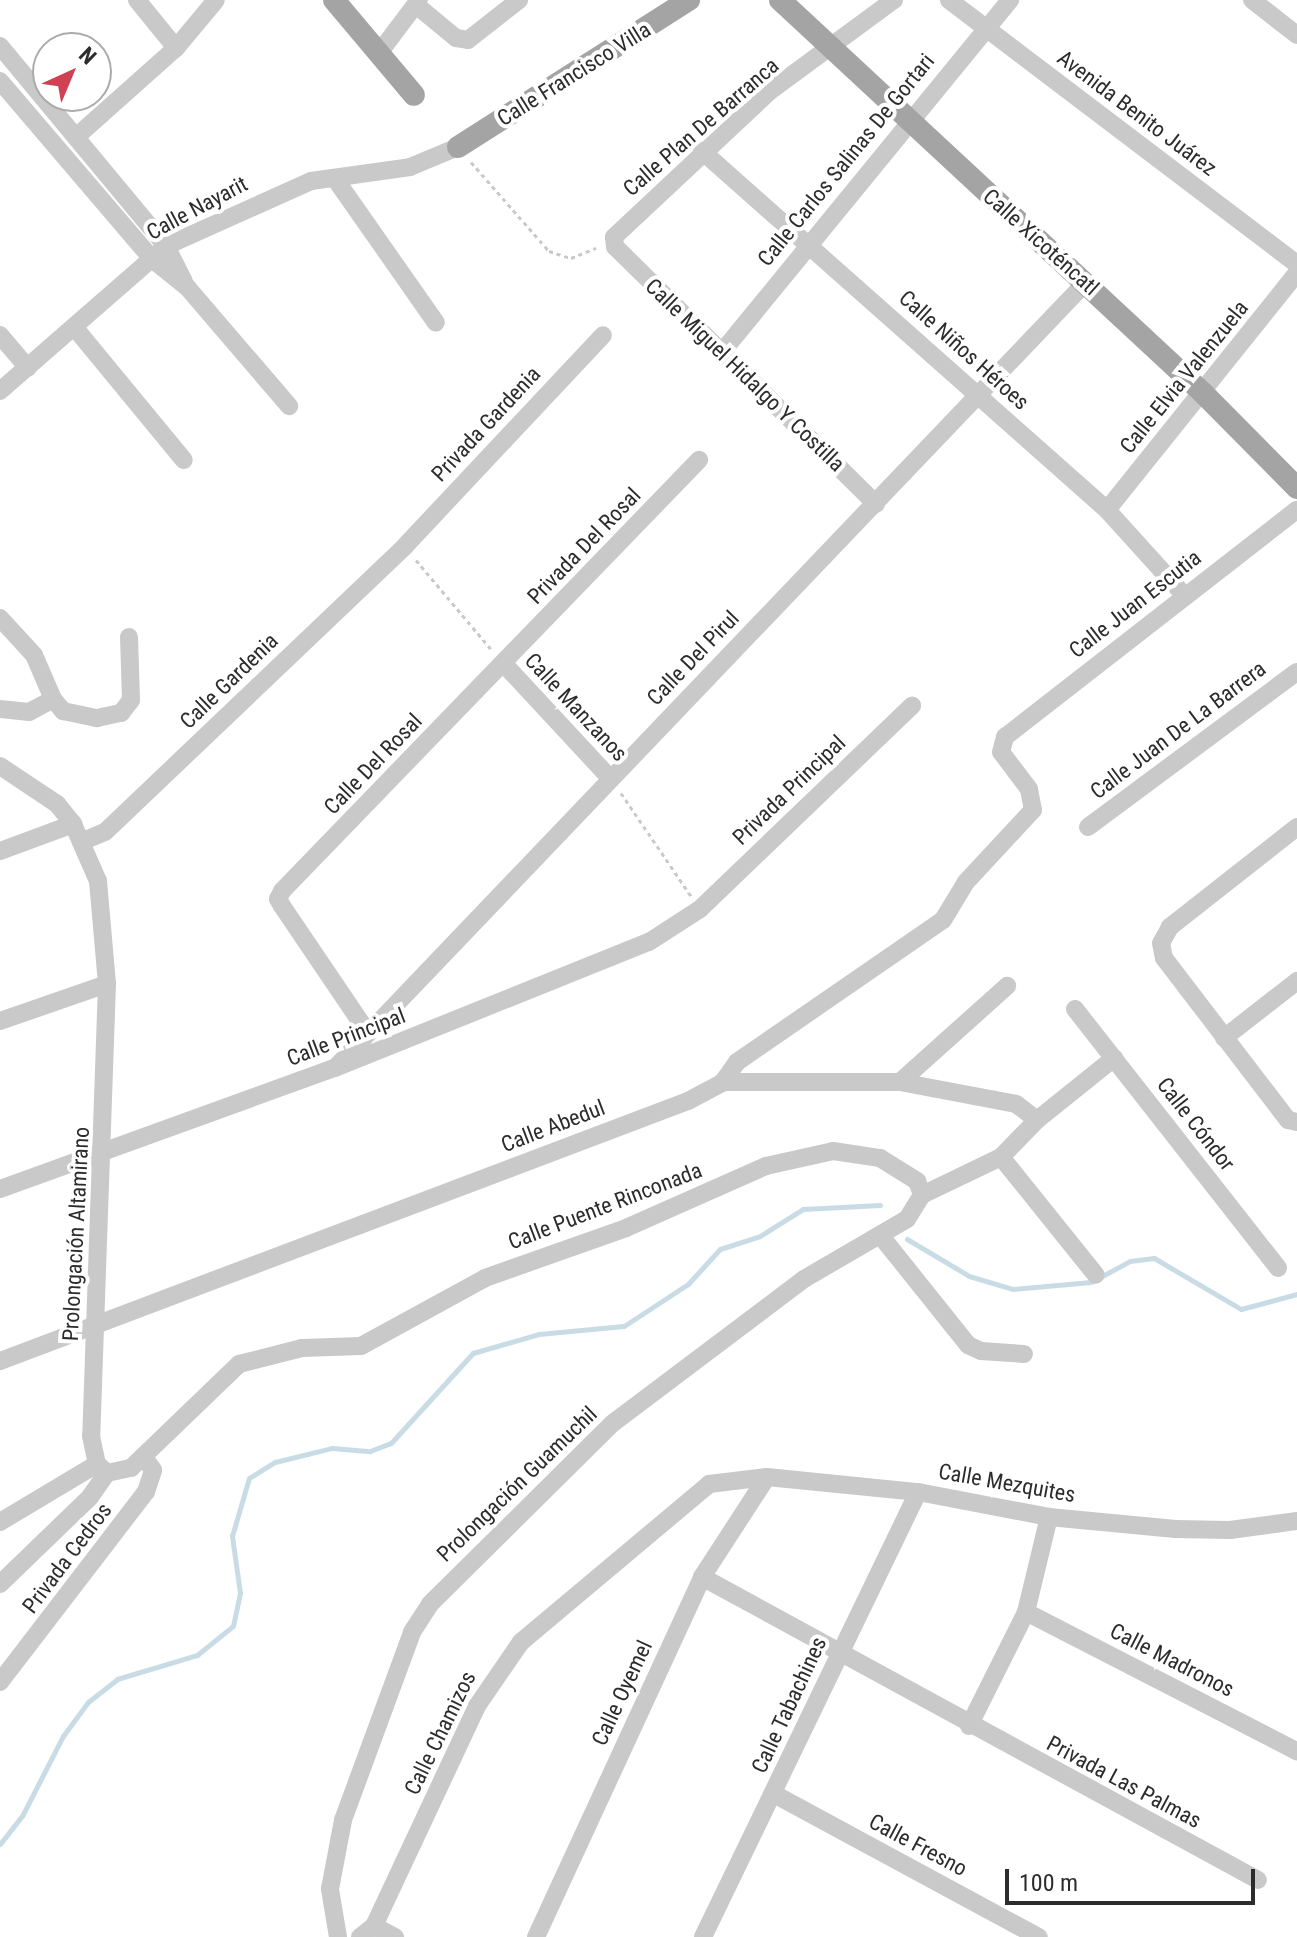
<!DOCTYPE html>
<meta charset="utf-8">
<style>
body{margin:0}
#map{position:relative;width:1297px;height:1937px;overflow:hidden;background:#fff;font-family:"Roboto Condensed",sans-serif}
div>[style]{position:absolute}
.stream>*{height:5px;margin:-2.5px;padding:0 2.5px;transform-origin:2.5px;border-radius:2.5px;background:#c9dce6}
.path>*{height:3px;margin-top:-1.5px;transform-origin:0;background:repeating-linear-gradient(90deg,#c9c9c9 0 4px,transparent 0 8px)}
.minor>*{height:18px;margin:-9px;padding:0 9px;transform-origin:9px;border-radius:9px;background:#c9c9c9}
.major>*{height:22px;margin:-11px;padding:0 11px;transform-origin:11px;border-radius:11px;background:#a4a4a4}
span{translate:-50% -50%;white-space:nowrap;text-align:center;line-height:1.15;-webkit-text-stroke:8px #fff;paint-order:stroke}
.street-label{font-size:22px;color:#2c2c2c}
.north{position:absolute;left:32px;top:32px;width:80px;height:80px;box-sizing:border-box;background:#fff;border:2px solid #ababab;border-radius:50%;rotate:44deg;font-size:22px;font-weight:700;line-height:32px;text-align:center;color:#2c2c2c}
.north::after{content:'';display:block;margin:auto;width:28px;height:36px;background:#d04253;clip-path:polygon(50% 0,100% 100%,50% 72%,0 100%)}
.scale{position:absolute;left:1005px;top:1869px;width:250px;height:36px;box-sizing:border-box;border:4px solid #2c2c2c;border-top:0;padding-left:10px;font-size:24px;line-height:28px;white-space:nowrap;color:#2c2c2c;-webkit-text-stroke:6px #fff;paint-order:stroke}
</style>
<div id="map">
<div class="stream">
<i style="left:907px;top:1239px;width:72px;rotate:30.8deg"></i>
<i style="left:969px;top:1276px;width:46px;rotate:16.5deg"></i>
<i style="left:1013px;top:1289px;width:78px;rotate:-5.1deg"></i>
<i style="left:1091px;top:1282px;width:44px;rotate:-28.3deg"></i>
<i style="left:1130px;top:1261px;width:24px;rotate:-7deg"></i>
<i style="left:1154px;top:1258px;width:101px;rotate:30.4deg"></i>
<i style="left:1241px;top:1309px;width:58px;rotate:-15deg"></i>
<i style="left:0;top:1844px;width:36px;rotate:-52deg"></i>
<i style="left:22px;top:1816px;width:90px;rotate:-62.9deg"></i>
<i style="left:63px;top:1736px;width:42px;rotate:-53.7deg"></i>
<i style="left:88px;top:1702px;width:37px;rotate:-38deg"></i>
<i style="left:117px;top:1679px;width:84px;rotate:-16.7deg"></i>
<i style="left:197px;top:1655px;width:46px;rotate:-38.9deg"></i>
<i style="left:233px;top:1626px;width:34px;rotate:-78deg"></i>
<i style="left:240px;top:1593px;width:58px;rotate:-98deg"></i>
<i style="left:232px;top:1536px;width:60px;rotate:-73.7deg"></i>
<i style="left:249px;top:1478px;width:31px;rotate:-32deg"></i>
<i style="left:275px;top:1462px;width:59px;rotate:-13.8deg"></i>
<i style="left:332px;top:1448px;width:38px;rotate:5deg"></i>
<i style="left:370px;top:1451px;width:22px;rotate:-21deg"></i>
<i style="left:391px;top:1443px;width:122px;rotate:-47.7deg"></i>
<i style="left:473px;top:1353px;width:69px;rotate:-16.1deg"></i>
<i style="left:539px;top:1334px;width:85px;rotate:-5.4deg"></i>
<i style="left:624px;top:1326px;width:77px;rotate:-33.3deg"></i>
<i style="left:688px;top:1284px;width:47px;rotate:-47.6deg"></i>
<i style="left:720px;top:1249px;width:42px;rotate:-18deg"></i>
<i style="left:760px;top:1236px;width:51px;rotate:-32.1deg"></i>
<i style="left:803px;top:1209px;width:77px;rotate:-3deg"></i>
</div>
<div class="path">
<i style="left:471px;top:162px;width:118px;rotate:48.8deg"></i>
<i style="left:549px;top:251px;width:23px;rotate:18deg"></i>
<i style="left:571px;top:258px;width:27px;rotate:-22deg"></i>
<i style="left:416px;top:560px;width:116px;rotate:49.9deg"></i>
<i style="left:621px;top:793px;width:125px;rotate:55.8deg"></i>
</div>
<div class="minor">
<i style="left:137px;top:0;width:62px;rotate:50.9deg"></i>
<i style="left:949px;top:0;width:437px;rotate:37.2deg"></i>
<i style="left:1252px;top:0;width:57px;rotate:37.9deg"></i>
<i style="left:416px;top:5px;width:52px;rotate:39.5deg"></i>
<i style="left:456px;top:38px;width:12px;rotate:9deg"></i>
<i style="left:468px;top:40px;width:65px;rotate:-38.1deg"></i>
<i style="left:0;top:46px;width:260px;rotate:50.3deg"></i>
<i style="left:166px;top:246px;width:39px;rotate:63deg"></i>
<i style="left:379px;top:53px;width:66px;rotate:-53deg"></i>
<i style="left:0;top:81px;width:234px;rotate:49.5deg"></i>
<i style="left:152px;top:259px;width:45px;rotate:38.7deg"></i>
<i style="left:187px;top:287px;width:157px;rotate:49.4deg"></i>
<i style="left:76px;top:137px;width:134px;rotate:-41.7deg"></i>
<i style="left:176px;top:48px;width:62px;rotate:-50.2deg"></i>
<i style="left:702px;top:151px;width:541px;rotate:41.55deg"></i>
<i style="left:1107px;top:510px;width:115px;rotate:47.8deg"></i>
<i style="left:336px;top:180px;width:174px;rotate:55deg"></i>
<i style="left:75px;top:328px;width:171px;rotate:50.5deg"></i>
<i style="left:0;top:335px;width:43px;rotate:49.7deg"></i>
<i style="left:722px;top:352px;width:455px;rotate:-50.7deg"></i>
<i style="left:0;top:391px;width:220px;rotate:-41.1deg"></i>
<i style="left:166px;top:246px;width:159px;rotate:-24.1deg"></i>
<i style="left:311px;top:181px;width:100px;rotate:-8deg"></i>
<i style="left:410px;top:167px;width:52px;rotate:-22.6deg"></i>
<i style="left:876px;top:504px;width:366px;rotate:-135.4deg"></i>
<i style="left:615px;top:247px;width:10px;rotate:-96deg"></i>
<i style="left:614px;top:237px;width:214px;rotate:-43.1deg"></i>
<i style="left:770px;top:91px;width:154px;rotate:-36.3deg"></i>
<i style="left:1107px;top:510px;width:304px;rotate:-51.3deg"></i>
<i style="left:0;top:618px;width:50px;rotate:47.4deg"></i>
<i style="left:34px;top:655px;width:48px;rotate:66.6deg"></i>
<i style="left:53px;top:699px;width:16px;rotate:50deg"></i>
<i style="left:63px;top:711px;width:35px;rotate:12deg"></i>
<i style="left:97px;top:718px;width:25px;rotate:-12deg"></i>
<i style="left:121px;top:713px;width:16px;rotate:-52deg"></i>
<i style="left:131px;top:700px;width:63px;rotate:-91.8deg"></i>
<i style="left:504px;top:664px;width:156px;rotate:47.1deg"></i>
<i style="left:0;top:709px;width:29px;rotate:6deg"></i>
<i style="left:29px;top:712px;width:27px;rotate:-28deg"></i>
<i style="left:0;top:766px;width:69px;rotate:33.7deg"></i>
<i style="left:57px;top:804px;width:26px;rotate:51deg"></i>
<i style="left:73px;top:824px;width:62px;rotate:66.3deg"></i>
<i style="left:98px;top:881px;width:103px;rotate:85deg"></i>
<i style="left:107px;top:984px;width:452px;rotate:92deg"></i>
<i style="left:91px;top:1436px;width:29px;rotate:78deg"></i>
<i style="left:97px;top:1464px;width:13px;rotate:42deg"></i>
<i style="left:1088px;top:827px;width:260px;rotate:-36.6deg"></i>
<i style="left:1297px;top:827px;width:162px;rotate:141.8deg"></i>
<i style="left:1170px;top:927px;width:18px;rotate:119deg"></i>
<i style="left:1161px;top:943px;width:15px;rotate:79deg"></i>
<i style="left:1164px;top:958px;width:204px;rotate:52.6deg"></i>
<i style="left:1288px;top:1120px;width:9px;rotate:13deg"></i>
<i style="left:81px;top:842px;width:26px;rotate:-23deg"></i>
<i style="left:105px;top:832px;width:414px;rotate:-43.6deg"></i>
<i style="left:405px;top:546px;width:289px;rotate:-46.8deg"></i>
<i style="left:0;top:851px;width:78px;rotate:-20.3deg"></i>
<i style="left:1075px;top:1009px;width:329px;rotate:51.9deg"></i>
<i style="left:0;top:1021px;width:113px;rotate:-19.1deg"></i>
<i style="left:366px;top:1030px;width:150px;rotate:-124.1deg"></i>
<i style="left:282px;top:906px;width:8px;rotate:-120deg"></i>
<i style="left:278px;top:899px;width:9px;rotate:-63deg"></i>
<i style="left:282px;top:891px;width:600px;rotate:-45.95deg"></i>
<i style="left:1224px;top:1038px;width:93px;rotate:-38deg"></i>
<i style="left:335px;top:1068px;width:1087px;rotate:-46.3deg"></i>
<i style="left:723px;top:1082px;width:177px"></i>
<i style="left:900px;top:1082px;width:118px;rotate:10.7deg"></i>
<i style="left:1016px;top:1104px;width:26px;rotate:37deg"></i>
<i style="left:900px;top:1082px;width:144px;rotate:-41.9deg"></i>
<i style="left:1001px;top:1157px;width:151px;rotate:51.2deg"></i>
<i style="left:0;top:1189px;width:356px;rotate:-19.9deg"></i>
<i style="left:335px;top:1068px;width:338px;rotate:-21.9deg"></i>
<i style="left:649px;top:942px;width:61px;rotate:-32.9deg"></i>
<i style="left:700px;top:909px;width:294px;rotate:-43.8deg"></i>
<i style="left:922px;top:1195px;width:88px;rotate:-25.7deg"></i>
<i style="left:1001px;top:1157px;width:52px;rotate:-45.8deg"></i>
<i style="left:1037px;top:1120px;width:99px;rotate:-38.8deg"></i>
<i style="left:880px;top:1235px;width:141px;rotate:51.3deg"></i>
<i style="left:968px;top:1345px;width:14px;rotate:25deg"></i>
<i style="left:981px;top:1351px;width:43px;rotate:4deg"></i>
<i style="left:0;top:1361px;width:735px;rotate:-20.7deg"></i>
<i style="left:688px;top:1101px;width:40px;rotate:-28deg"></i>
<i style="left:723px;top:1082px;width:24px;rotate:-55deg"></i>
<i style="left:737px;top:1062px;width:250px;rotate:-34.6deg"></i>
<i style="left:943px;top:920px;width:44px;rotate:-58.8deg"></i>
<i style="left:966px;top:882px;width:98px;rotate:-47.1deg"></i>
<i style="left:1033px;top:810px;width:21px;rotate:-101deg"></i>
<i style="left:1029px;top:789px;width:46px;rotate:-127.1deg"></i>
<i style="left:1001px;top:752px;width:16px;rotate:-75deg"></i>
<i style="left:1005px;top:737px;width:370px;rotate:-37.9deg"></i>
<i style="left:107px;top:1473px;width:25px;rotate:-12deg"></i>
<i style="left:131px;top:1468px;width:150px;rotate:-43.9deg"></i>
<i style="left:239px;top:1364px;width:65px;rotate:-14.3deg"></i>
<i style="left:302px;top:1348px;width:59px;rotate:-1.9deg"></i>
<i style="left:361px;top:1346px;width:141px;rotate:-28.7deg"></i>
<i style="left:485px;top:1278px;width:150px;rotate:-19.5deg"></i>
<i style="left:626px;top:1228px;width:153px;rotate:-23.9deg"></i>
<i style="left:766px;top:1166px;width:69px;rotate:-12.6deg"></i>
<i style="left:833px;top:1151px;width:48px;rotate:8.5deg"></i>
<i style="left:880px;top:1158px;width:44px;rotate:31.9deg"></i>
<i style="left:917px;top:1181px;width:15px;rotate:70deg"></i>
<i style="left:0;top:1522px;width:113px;rotate:-30.9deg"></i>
<i style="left:702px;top:1577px;width:633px;rotate:28.59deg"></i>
<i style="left:0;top:1584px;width:125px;rotate:-44deg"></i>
<i style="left:90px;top:1497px;width:29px;rotate:-55deg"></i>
<i style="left:1026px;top:1612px;width:305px;rotate:27.2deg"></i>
<i style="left:0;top:1682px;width:240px;rotate:-52.5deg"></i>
<i style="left:146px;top:1492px;width:23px;rotate:-72deg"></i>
<i style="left:153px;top:1470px;width:16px;rotate:-125deg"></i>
<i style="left:969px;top:1726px;width:127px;rotate:-63.4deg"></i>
<i style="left:1026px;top:1612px;width:98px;rotate:-76.4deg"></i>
<i style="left:774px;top:1794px;width:301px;rotate:28.4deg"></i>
<i style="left:374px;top:1926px;width:24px;rotate:28deg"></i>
<i style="left:338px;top:1937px;width:49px;rotate:-99.5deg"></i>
<i style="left:330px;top:1889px;width:70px;rotate:-79.3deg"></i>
<i style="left:343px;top:1820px;width:200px;rotate:-69.8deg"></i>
<i style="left:412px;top:1632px;width:33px;rotate:-57deg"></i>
<i style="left:430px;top:1604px;width:257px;rotate:-44.7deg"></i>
<i style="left:613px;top:1423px;width:239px;rotate:-37deg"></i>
<i style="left:804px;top:1279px;width:119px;rotate:-30.2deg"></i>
<i style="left:907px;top:1219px;width:28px;rotate:-58deg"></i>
<i style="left:360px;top:1937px;width:18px;rotate:-38deg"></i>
<i style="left:374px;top:1926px;width:243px;rotate:-64.9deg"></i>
<i style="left:477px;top:1706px;width:78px;rotate:-55.5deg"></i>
<i style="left:521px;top:1642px;width:246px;rotate:-40deg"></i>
<i style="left:709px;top:1484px;width:58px;rotate:-6.9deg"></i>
<i style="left:767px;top:1477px;width:152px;rotate:5.7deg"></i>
<i style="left:918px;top:1492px;width:133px;rotate:10.8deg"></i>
<i style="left:1049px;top:1517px;width:127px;rotate:5.4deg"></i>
<i style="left:1175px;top:1529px;width:55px;rotate:1deg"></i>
<i style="left:1230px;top:1530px;width:68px;rotate:-7.7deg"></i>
<i style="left:536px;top:1937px;width:396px;rotate:-65.2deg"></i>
<i style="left:702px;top:1577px;width:119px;rotate:-57deg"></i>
<i style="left:703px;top:1937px;width:494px;rotate:-64.2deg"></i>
</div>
<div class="major">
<i style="left:334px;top:0;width:124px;rotate:49.9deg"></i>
<i style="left:780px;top:0;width:577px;rotate:42.89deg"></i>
<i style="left:1203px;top:393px;width:134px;rotate:45.3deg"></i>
<i style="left:458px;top:147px;width:274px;rotate:-32.5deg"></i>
</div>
<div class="street-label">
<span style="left:574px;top:74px;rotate:-32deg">Calle Francisco Villa</span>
<span style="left:1137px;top:113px;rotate:37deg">Avenida Benito Juárez</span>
<span style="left:701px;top:127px;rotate:-41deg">Calle Plan De Barranca</span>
<span style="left:846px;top:160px;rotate:-51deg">Calle Carlos Salinas De Gortari</span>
<span style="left:197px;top:208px;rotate:-28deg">Calle Nayarit</span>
<span style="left:1041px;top:242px;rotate:42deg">Calle Xicoténcatl</span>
<span style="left:964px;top:350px;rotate:42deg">Calle Niños Héroes</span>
<span style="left:745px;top:375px;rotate:44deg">Calle Miguel Hidalgo Y Costilla</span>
<span style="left:1184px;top:377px;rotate:-51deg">Calle Elvia Valenzuela</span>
<span style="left:486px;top:424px;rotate:-47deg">Privada Gardenia</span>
<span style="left:584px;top:546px;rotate:-46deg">Privada Del Rosal</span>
<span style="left:1135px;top:604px;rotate:-38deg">Calle Juan Escutia</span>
<span style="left:693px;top:658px;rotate:-46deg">Calle Del Pirul</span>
<span style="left:229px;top:681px;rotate:-44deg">Calle Gardenia</span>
<span style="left:576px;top:707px;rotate:47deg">Calle Manzanos</span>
<span style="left:1178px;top:730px;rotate:-37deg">Calle Juan De La Barrera</span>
<span style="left:373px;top:764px;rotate:-46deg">Calle Del Rosal</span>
<span style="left:789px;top:790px;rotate:-44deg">Privada Principal</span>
<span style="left:346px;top:1037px;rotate:-21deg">Calle Principal</span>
<span style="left:1196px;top:1124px;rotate:52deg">Calle Cóndor</span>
<span style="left:553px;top:1126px;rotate:-21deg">Calle Abedul</span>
<span style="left:605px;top:1206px;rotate:-21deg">Calle Puente Rinconada</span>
<span style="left:76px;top:1234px;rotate:-87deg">Prolongación Altamirano</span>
<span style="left:1007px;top:1483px;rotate:10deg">Calle Mezquites</span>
<span style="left:517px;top:1484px;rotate:-44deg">Prolongación Guamuchil</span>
<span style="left:67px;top:1558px;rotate:-53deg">Privada Cedros</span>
<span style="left:1172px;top:1660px;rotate:27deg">Calle Madronos</span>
<span style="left:622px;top:1693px;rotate:-65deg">Calle Oyemel</span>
<span style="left:789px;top:1705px;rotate:-65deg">Calle Tabachines</span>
<span style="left:440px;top:1733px;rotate:-64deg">Calle Chamizos</span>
<span style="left:1124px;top:1782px;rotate:28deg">Privada Las Palmas</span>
<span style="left:918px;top:1845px;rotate:28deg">Calle Fresno</span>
</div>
<div class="north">N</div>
<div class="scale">100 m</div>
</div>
